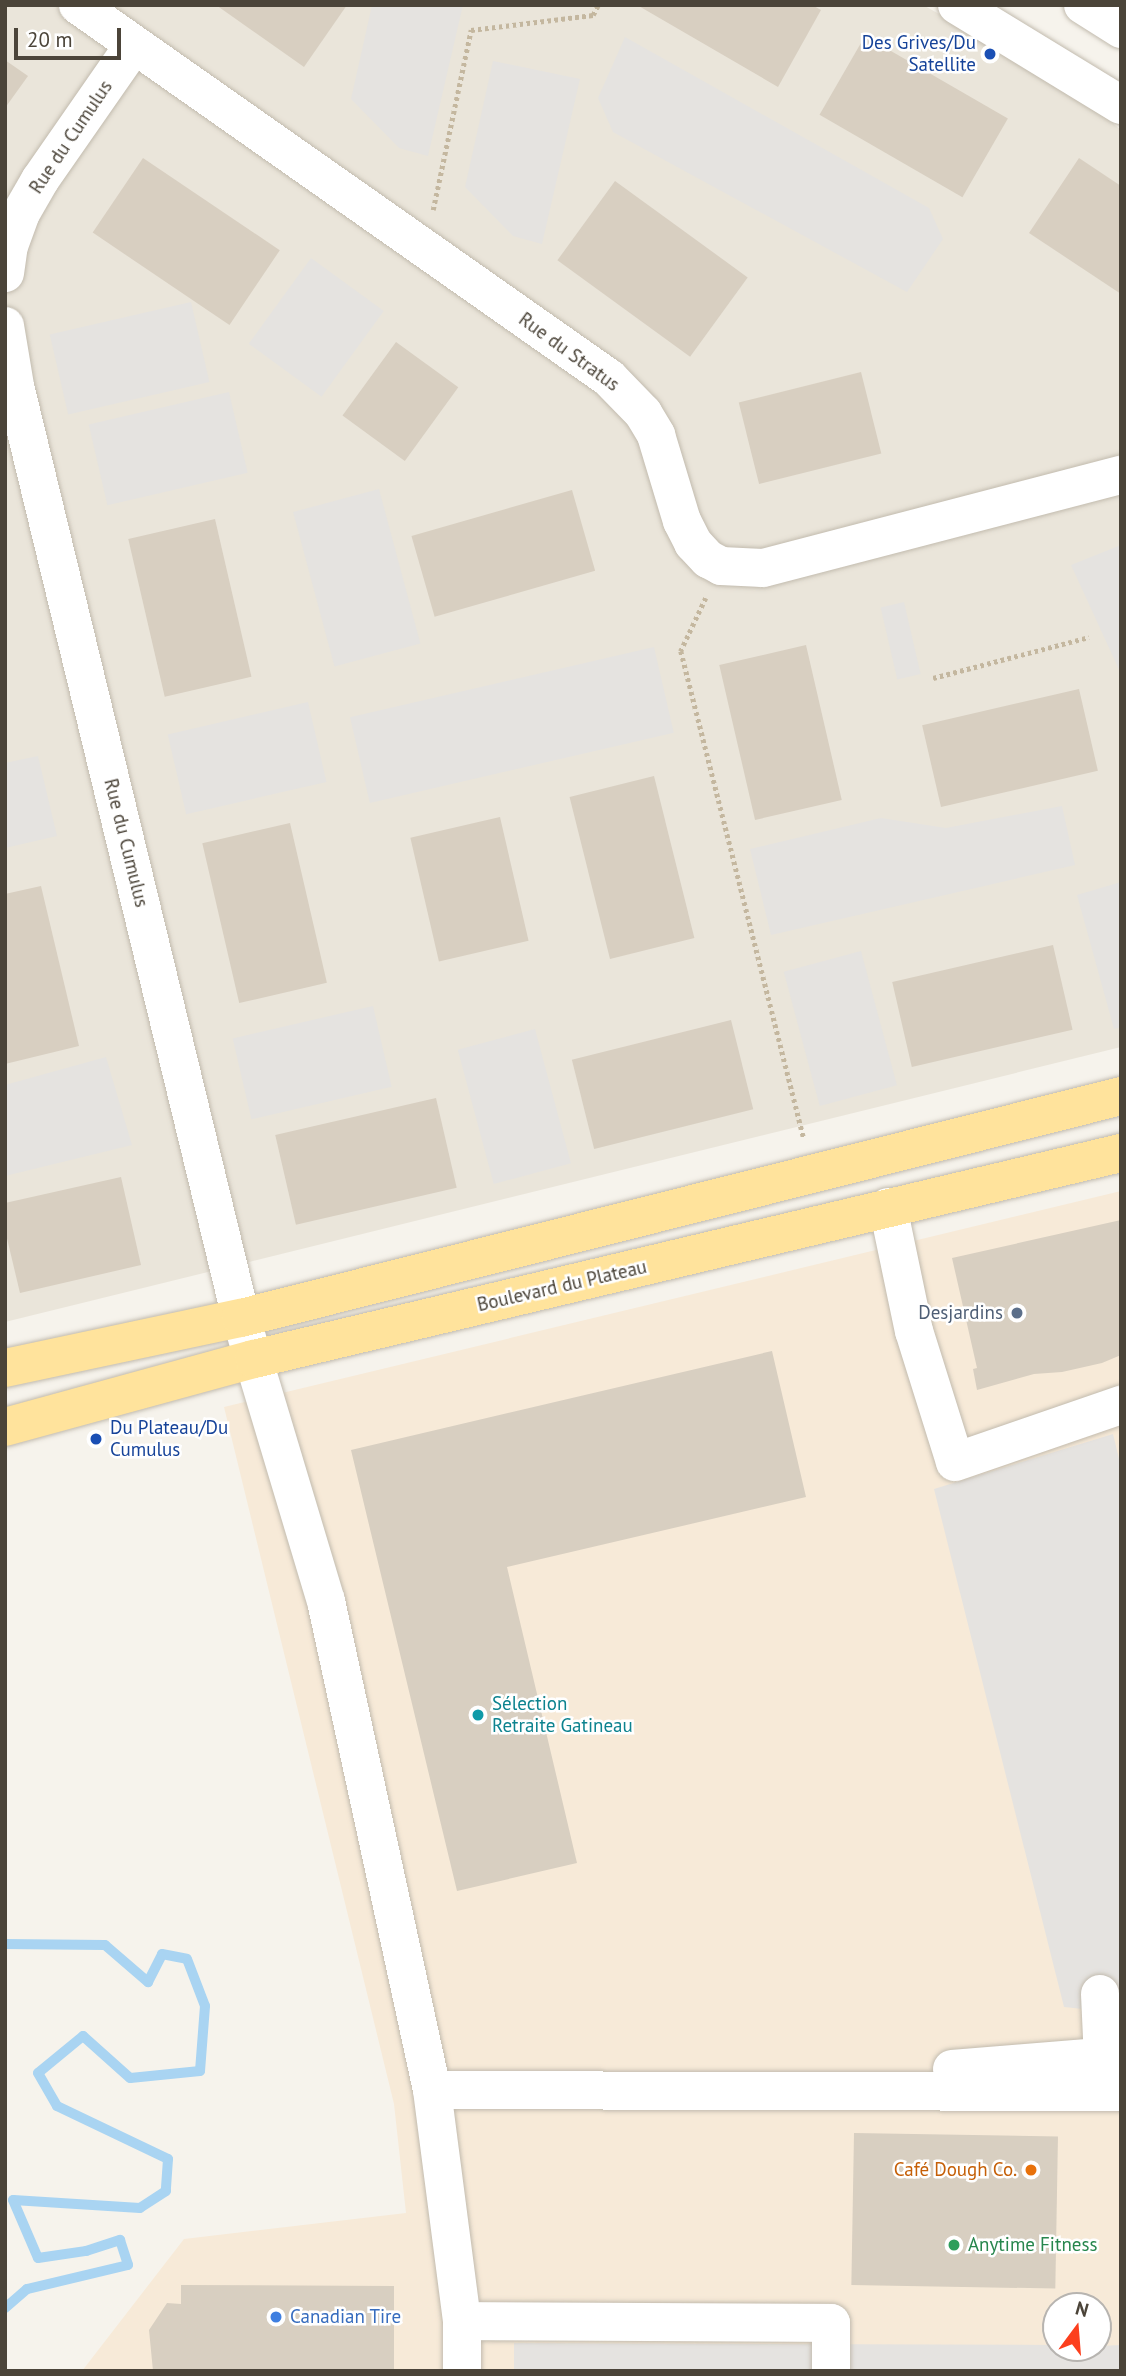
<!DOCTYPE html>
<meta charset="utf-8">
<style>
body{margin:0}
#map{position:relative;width:1126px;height:2376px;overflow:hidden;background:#f6f3ec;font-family:"PT Sans",sans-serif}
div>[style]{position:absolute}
.residential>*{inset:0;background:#eae5da}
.commercial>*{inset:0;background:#f7ead8}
.parking>*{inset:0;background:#e5e3e0;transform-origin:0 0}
.stream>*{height:10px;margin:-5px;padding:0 5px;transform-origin:5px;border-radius:5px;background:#a9d4f2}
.building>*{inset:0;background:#d8cfc1;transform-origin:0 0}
.path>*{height:4.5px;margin-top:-2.25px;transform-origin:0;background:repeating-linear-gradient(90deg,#c4b79f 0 3.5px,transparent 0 7px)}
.roads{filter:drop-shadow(0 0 2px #c2bbae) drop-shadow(0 0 2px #c2bbae)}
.minor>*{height:38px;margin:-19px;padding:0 19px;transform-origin:19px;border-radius:19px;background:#fff}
.major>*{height:38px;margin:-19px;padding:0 19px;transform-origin:19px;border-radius:19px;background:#ffe39c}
.dots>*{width:19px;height:19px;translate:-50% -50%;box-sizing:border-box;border:4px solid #fff;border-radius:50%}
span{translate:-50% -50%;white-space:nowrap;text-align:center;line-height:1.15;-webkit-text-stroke:5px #fff;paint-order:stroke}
.transit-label{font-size:19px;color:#164399}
.right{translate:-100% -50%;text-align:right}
.left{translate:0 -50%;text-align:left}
.street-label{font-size:19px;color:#4b4439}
.service-label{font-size:19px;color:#4e5e75}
.culture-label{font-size:19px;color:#0d838f}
.food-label{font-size:19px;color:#c56008}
.leisure-label{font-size:19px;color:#27864d}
.shop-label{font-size:19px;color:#366cbe}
.frame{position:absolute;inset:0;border:7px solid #4b4439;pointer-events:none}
.north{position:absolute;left:1042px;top:2292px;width:70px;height:70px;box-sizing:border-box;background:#fff;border:2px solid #b7b4b0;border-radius:50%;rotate:16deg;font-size:19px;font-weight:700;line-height:28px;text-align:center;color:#4b4439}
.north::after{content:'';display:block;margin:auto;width:24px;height:32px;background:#fc3f1d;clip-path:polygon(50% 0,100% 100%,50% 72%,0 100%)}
.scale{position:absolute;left:14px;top:28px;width:107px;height:32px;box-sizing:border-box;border:4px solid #4b4439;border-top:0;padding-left:9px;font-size:21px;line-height:24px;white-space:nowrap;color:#4b4439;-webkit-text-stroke:5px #fff;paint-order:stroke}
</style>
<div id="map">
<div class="residential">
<i style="clip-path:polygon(5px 5px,923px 5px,1066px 85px,1121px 130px,1121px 1047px,5px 1322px)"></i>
</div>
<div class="commercial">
<i style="clip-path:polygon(evenodd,1121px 1191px,1121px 2371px,82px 2371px,184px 2239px,406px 2213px,394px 2104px,224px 1407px,1121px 1191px,1056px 2306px,1098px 2306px,1098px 2348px,1056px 2348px,1056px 2306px)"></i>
</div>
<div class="parking">
<i style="clip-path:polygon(372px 5px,463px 5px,428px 156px,399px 148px,351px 99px)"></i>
<i style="clip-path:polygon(625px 37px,929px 208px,943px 239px,907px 292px,613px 132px,598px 98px)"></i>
<i style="clip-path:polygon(493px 61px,580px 79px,542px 244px,513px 236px,465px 187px)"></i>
<i style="left:311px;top:258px;width:90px;height:106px;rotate:36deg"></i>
<i style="left:191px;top:302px;width:82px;height:145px;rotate:77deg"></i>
<i style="left:229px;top:392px;width:83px;height:144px;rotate:77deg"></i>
<i style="left:379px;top:489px;width:160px;height:89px;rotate:75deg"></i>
<i style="clip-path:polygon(1121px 545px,1121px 674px,1071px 565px)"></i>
<i style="left:904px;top:602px;width:74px;height:24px;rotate:77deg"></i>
<i style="left:654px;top:647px;width:88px;height:312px;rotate:77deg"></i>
<i style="left:308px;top:702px;width:82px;height:144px;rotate:77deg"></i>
<i style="clip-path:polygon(38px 756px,57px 836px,5px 848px,5px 763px)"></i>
<i style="clip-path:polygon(1062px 806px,1075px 865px,771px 935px,750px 849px,881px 818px,946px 828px)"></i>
<i style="clip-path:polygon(1121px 882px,1121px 1027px,1114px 1029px,1077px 895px)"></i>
<i style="left:861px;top:951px;width:139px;height:80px;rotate:75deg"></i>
<i style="left:373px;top:1006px;width:83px;height:144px;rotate:77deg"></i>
<i style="left:535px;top:1029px;width:139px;height:80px;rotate:75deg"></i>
<i style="clip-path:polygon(106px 1057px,132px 1145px,5px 1176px,5px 1085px)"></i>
<i style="clip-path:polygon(1113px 1434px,1121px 1467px,1121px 2013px,1064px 2007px,934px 1489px)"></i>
<i style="clip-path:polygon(514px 2343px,1056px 2345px,1056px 2348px,1121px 2345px,1121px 2371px,514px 2371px)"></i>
</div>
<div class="stream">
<i style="left:5px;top:1944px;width:100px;rotate:0.6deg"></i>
<i style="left:105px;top:1945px;width:57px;rotate:40.7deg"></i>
<i style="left:148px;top:1982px;width:31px;rotate:-63deg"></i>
<i style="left:162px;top:1954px;width:25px;rotate:11deg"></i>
<i style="left:187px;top:1959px;width:50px;rotate:69deg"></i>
<i style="left:205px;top:2006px;width:65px;rotate:94.4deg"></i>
<i style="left:200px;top:2071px;width:70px;rotate:174.3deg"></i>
<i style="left:130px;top:2078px;width:63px;rotate:-138.2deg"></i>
<i style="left:83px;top:2036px;width:58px;rotate:140.6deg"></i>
<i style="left:38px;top:2073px;width:38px;rotate:60deg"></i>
<i style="left:57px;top:2106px;width:123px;rotate:25.5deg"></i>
<i style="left:168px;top:2159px;width:32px;rotate:94deg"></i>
<i style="left:166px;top:2191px;width:31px;rotate:147deg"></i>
<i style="left:140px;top:2208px;width:127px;rotate:-176.4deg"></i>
<i style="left:13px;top:2200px;width:63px;rotate:66.7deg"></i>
<i style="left:38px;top:2258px;width:49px;rotate:-8.3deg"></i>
<i style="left:86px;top:2251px;width:36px;rotate:-18deg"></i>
<i style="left:120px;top:2240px;width:26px;rotate:72deg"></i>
<i style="left:128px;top:2265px;width:104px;rotate:166.6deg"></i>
<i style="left:27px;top:2289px;width:29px;rotate:139deg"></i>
</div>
<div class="building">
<i style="clip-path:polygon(216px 5px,347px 5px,304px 67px)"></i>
<i style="clip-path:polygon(637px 5px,812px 5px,821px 10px,778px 87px)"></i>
<i style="left:865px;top:36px;width:165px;height:91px;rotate:30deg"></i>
<i style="clip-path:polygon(5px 60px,28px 76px,5px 108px)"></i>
<i style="left:143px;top:158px;width:165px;height:90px;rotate:34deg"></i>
<i style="clip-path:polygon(1079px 158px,1121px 186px,1121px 294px,1029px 233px)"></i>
<i style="left:615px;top:181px;width:164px;height:98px;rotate:36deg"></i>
<i style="left:396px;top:342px;width:77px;height:91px;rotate:36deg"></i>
<i style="left:861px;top:372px;width:84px;height:126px;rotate:76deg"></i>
<i style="left:572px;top:490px;width:84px;height:167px;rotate:74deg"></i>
<i style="left:215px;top:519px;width:162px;height:89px;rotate:77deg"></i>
<i style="left:806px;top:645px;width:159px;height:89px;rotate:77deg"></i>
<i style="left:1079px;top:689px;width:84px;height:161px;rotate:77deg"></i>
<i style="left:654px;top:776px;width:167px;height:87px;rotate:76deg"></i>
<i style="left:500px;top:817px;width:127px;height:92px;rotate:77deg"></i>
<i style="left:290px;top:823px;width:164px;height:90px;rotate:77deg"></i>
<i style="clip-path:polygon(41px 886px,79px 1046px,5px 1064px,5px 894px)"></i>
<i style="left:1053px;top:945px;width:87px;height:165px;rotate:77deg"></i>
<i style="left:731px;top:1020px;width:92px;height:164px;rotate:76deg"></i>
<i style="left:436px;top:1098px;width:92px;height:165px;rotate:77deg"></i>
<i style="clip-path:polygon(121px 1177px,141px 1265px,20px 1293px,5px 1230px,5px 1203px)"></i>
<i style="clip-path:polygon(1121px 1220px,1121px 1355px,1102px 1363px,1062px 1372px,1034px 1374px,977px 1390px,973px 1369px,977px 1368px,952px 1258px)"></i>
<i style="clip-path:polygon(772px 1351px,806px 1497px,507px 1567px,577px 1863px,457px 1891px,351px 1450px)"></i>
<i style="left:854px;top:2133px;width:204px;height:152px;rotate:1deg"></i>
<i style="clip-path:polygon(181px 2285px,394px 2286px,394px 2371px,153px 2371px,149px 2330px,167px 2303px,181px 2304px)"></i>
</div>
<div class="path">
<i style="left:433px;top:210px;width:184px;rotate:-78.1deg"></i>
<i style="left:471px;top:30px;width:123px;rotate:-7deg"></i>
<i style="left:593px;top:15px;width:11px;rotate:-63deg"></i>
<i style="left:706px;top:598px;width:59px;rotate:115.3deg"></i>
<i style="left:681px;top:651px;width:503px;rotate:75.85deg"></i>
<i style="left:933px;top:678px;width:161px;rotate:-14.7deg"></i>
</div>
<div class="roads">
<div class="minor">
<i style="left:78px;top:5px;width:649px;rotate:35.09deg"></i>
<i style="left:609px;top:378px;width:49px;rotate:45.8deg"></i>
<i style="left:643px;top:413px;width:26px;rotate:59deg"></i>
<i style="left:656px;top:435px;width:90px;rotate:73.2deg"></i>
<i style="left:682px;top:521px;width:25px;rotate:63deg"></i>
<i style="left:693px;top:543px;width:22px;rotate:47deg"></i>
<i style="left:708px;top:559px;width:15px;rotate:28deg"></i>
<i style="left:721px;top:566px;width:42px;rotate:2.7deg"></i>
<i style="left:763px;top:568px;width:370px;rotate:-14.6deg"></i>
<i style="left:957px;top:5px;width:192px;rotate:31.4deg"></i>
<i style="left:1083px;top:5px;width:45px;rotate:32.3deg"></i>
<i style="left:5px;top:273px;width:27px;rotate:-82deg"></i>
<i style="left:9px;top:246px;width:35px;rotate:-70deg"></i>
<i style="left:21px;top:213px;width:38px;rotate:-60deg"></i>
<i style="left:40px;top:180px;width:163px;rotate:-55.2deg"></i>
<i style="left:5px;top:326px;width:61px;rotate:80.5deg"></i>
<i style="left:15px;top:386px;width:959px;rotate:76.37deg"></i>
<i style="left:241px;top:1318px;width:295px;rotate:73.3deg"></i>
<i style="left:326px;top:1601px;width:500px;rotate:77.77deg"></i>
<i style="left:432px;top:2090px;width:233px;rotate:82.6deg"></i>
<i style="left:462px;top:2321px;width:50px;rotate:90deg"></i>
<i style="left:888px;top:1207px;width:127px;rotate:78.2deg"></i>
<i style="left:914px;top:1331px;width:137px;rotate:72.6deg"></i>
<i style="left:955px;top:1462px;width:176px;rotate:-19deg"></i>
<i style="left:1100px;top:1994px;width:89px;rotate:87.4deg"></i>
<i style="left:952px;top:2069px;width:170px;rotate:-4.7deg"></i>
<i style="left:432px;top:2090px;width:689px;rotate:0.17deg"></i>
<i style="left:462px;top:2321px;width:369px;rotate:0.3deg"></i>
<i style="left:831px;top:2323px;width:48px;rotate:90deg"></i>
</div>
<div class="major">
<i style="left:5px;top:1368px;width:241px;rotate:-12deg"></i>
<i style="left:241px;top:1318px;width:908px;rotate:-14.16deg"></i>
<i style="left:5px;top:1427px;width:258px;rotate:-15.3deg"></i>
<i style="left:254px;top:1359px;width:891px;rotate:-13.37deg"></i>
</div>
</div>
<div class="dots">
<i style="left:990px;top:54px;background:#1a4fb4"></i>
<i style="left:1017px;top:1313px;background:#5c6f8a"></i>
<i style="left:96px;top:1439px;background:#1a4fb4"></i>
<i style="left:478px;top:1715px;background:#0f9aa8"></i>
<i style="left:1031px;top:2170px;background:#e8710a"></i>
<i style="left:954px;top:2245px;background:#2e9e5b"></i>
<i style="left:276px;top:2317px;background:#3f7fe0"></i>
</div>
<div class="transit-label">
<span class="right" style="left:976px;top:54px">Des Grives/Du<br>Satellite</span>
<span class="left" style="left:110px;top:1439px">Du Plateau/Du<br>Cumulus</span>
</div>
<div class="street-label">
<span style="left:71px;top:137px;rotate:-56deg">Rue du Cumulus</span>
<span style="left:569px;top:352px;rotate:36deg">Rue du Stratus</span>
<span style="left:126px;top:843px;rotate:76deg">Rue du Cumulus</span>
<span style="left:562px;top:1286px;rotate:-13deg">Boulevard du Plateau</span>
</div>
<div class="service-label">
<span class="right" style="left:1003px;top:1313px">Desjardins</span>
</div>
<div class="culture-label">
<span class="left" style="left:492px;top:1715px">Sélection<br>Retraite Gatineau</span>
</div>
<div class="food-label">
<span class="right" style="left:1017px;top:2170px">Café Dough Co.</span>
</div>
<div class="leisure-label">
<span class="left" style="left:968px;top:2245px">Anytime Fitness</span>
</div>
<div class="shop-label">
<span class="left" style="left:290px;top:2317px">Canadian Tire</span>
</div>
<div class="frame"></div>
<div class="north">N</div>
<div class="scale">20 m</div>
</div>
